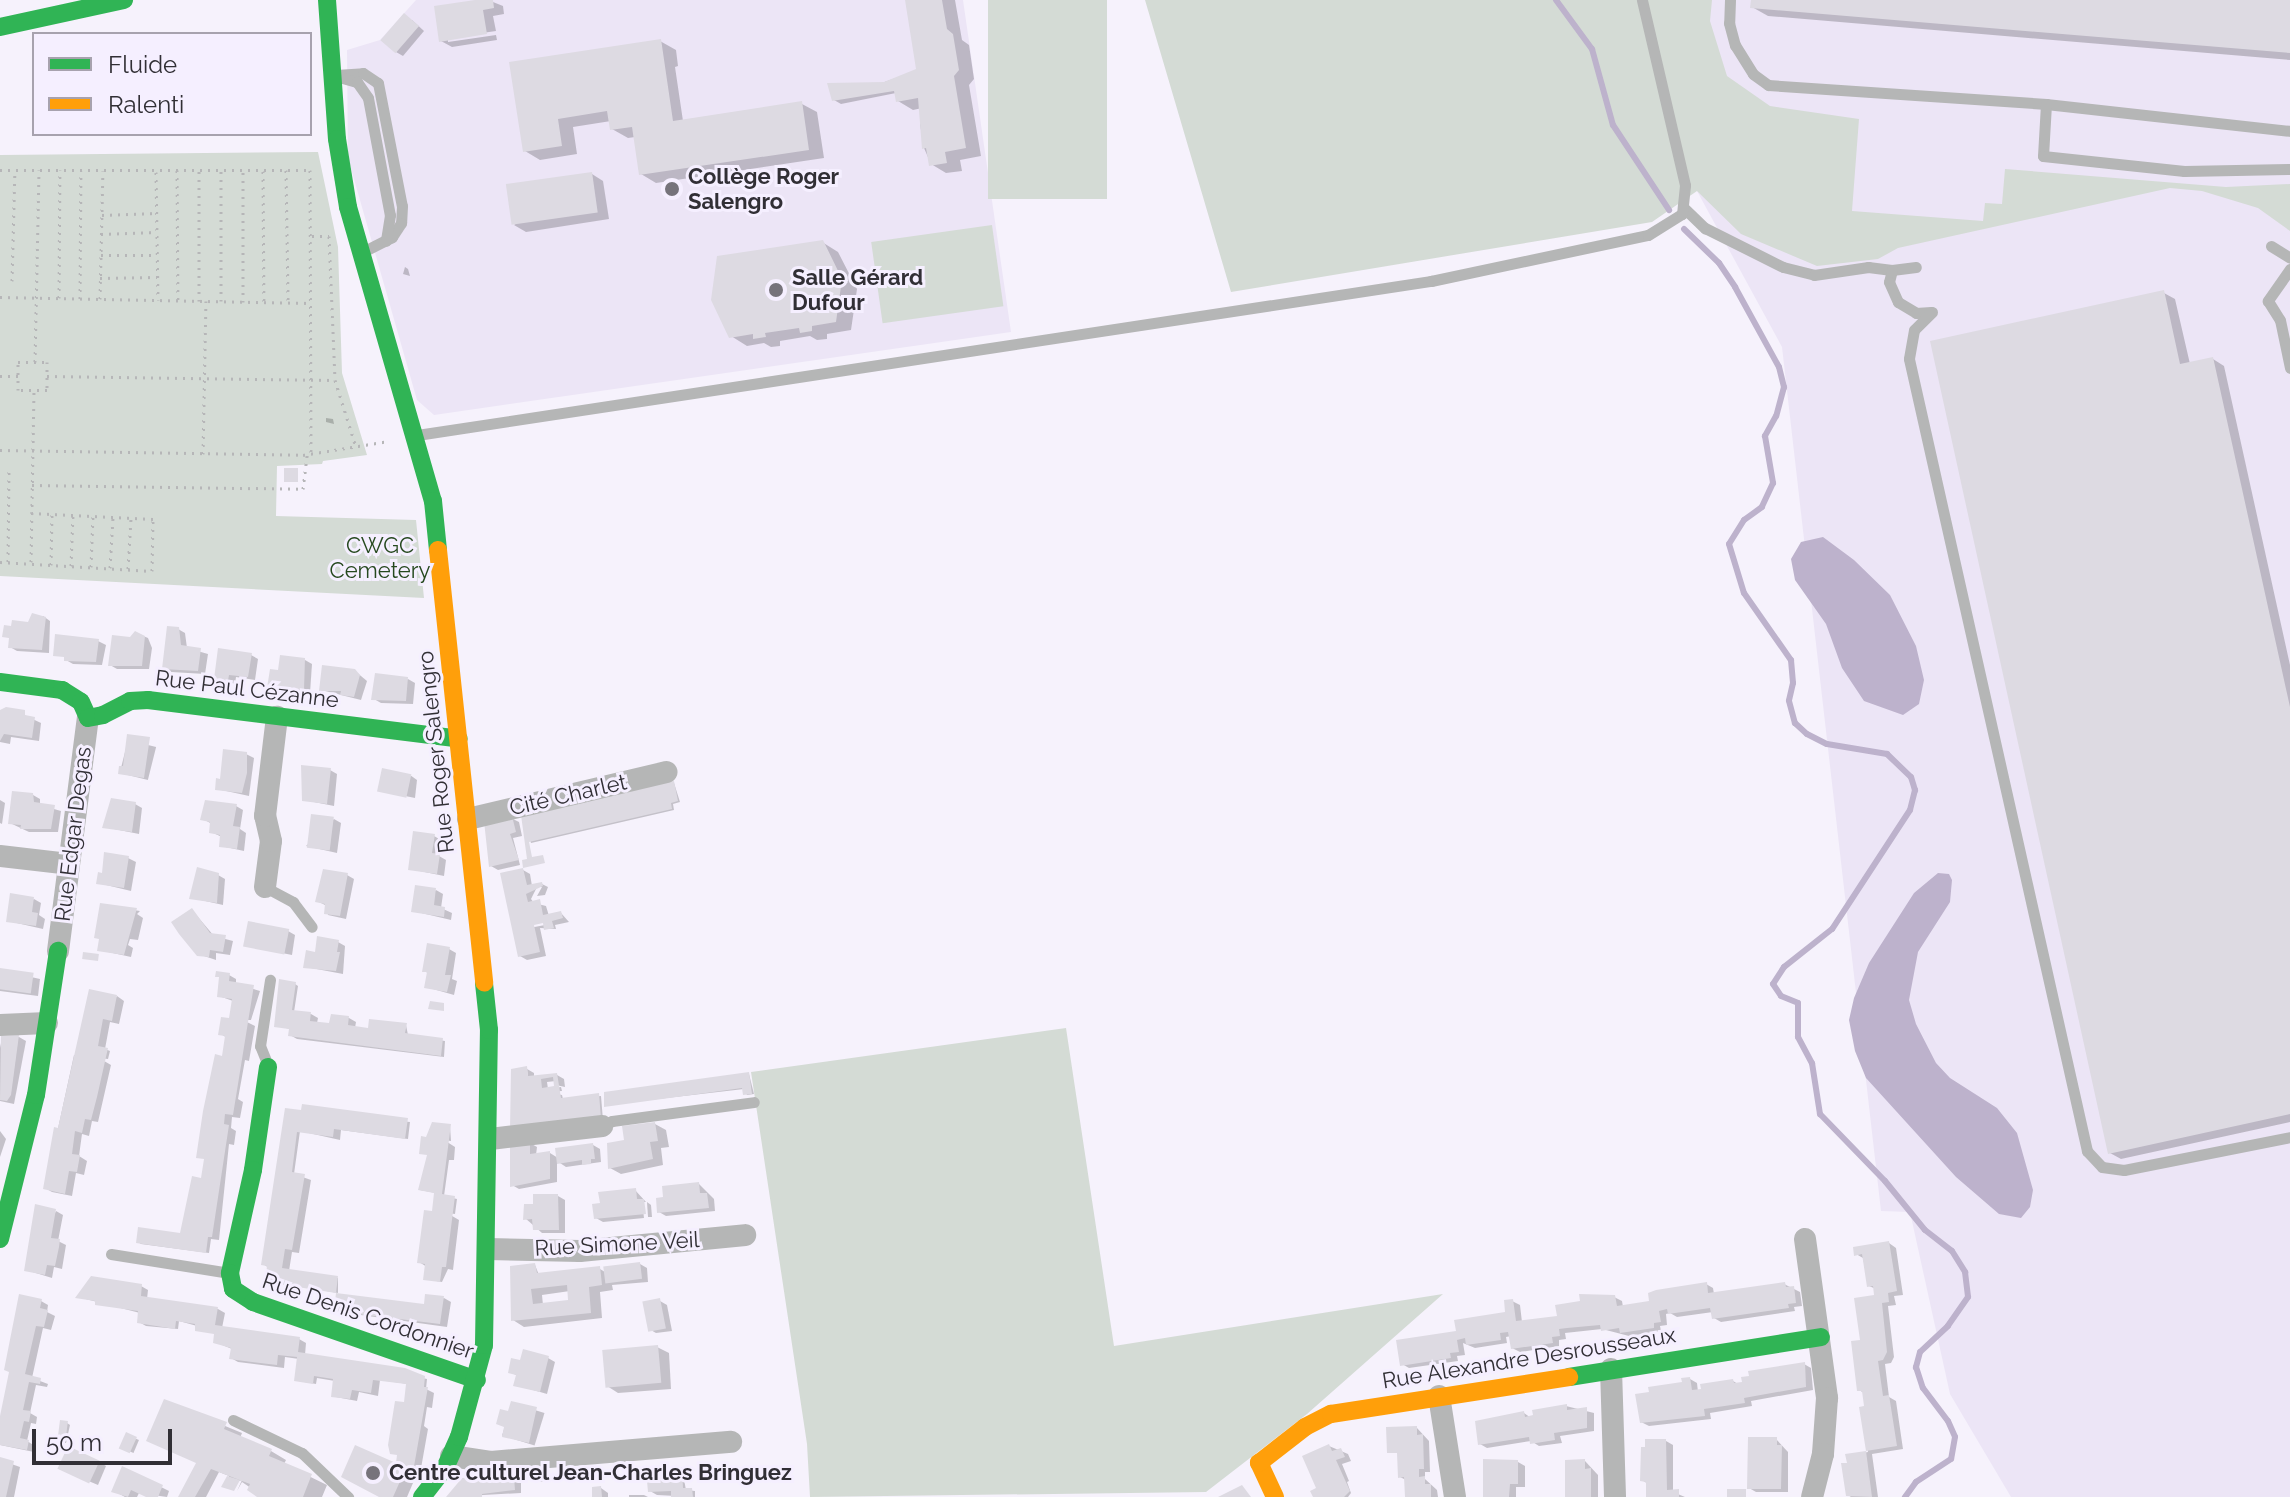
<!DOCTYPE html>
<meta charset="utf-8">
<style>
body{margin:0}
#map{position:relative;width:2290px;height:1497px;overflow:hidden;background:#f6f2fc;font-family:Raleway,sans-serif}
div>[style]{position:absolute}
.built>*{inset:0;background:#ece5f6}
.green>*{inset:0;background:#d4dbd5;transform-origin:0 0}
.water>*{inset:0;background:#bdb2cc}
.shadow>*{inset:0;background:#0003;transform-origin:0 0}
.stream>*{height:6px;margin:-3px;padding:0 3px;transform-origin:3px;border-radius:3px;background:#bdb2cc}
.building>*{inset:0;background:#dddae2;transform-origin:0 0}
.path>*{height:3px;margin-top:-1.5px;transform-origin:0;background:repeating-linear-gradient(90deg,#b6b6b8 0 2px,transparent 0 8px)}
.lane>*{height:11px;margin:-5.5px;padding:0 5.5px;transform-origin:5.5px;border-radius:5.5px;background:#b5b6b6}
.street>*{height:22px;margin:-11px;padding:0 11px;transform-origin:11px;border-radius:11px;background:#b5b6b6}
.fast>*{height:18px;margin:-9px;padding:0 9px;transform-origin:9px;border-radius:9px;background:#30b455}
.slow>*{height:18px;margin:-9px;padding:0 9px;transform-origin:9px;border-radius:9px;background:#ff9f0a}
.dots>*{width:22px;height:22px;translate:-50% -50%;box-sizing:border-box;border:4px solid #f5efff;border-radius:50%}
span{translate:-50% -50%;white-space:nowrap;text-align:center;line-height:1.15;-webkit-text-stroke:6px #f5efff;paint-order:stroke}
.poi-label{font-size:22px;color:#312f35;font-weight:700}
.left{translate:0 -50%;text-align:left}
.park-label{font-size:22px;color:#26491f}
.street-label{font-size:22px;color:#312f35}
.legend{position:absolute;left:32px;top:32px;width:280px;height:104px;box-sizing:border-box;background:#f5efff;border:2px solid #a7a2ae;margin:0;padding:10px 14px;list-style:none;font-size:24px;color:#312f35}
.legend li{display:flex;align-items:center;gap:16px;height:40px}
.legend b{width:40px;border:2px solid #a7a2ae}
.scale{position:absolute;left:32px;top:1429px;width:140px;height:36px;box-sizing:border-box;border:4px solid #312f35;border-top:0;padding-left:10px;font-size:24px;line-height:28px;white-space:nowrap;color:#312f35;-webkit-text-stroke:6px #f5efff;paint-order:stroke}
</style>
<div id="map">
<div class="built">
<i style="clip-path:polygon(416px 0,963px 0,1011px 332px,434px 415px,417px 400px,348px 158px,347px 50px,380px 40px)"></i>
<i style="clip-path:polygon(1658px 0,2290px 0,2290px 1497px,2011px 1497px,1950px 1394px,1910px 1212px,1881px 1211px,1782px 347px,1697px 191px)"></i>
</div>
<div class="green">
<i style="left:988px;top:0;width:119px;height:199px"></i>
<i style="clip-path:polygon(1145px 0,1712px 0,1710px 21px,1727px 76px,1770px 106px,1859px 119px,1852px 211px,1983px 221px,1985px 203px,2002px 204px,2005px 169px,2226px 187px,2290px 184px,2290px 231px,2258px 208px,2202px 191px,2170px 188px,1898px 248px,1878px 259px,1817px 266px,1741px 234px,1697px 191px,1652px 222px,1231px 292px)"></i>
<i style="clip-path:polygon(318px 152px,338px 247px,342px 373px,367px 455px,323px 461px,322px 464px,277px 466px,276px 516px,416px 520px,424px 598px,0 576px,0 155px)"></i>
<i style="left:992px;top:225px;width:82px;height:122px;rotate:82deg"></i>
<i style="clip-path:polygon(1066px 1028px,1114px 1346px,1443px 1294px,1307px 1414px,1206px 1492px,810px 1497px,807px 1444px,751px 1072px)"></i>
</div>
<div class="water">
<i style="clip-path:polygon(1823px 537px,1854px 560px,1890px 595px,1916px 646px,1924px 680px,1919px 704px,1903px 715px,1864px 701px,1842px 668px,1826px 624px,1795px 580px,1791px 559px,1801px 542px)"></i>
<i style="clip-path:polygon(1938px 873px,1949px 874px,1952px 880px,1950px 902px,1918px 952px,1909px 1000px,1916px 1024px,1936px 1063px,1950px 1078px,1997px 1108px,2017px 1133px,2033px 1190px,2030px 1207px,2021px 1218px,1999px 1214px,1956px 1177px,1866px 1078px,1855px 1051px,1849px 1020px,1854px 998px,1869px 963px,1914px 893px)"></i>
</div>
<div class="shadow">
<i style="clip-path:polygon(488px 0,503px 6px,504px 14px,493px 16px,496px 31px,448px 38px,448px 42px,496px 35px,497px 40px,452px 47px,441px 41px)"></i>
<i style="clip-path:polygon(910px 0,955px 0,962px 40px,969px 45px,974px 79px,969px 85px,981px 156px,960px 160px,962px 171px,946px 173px,931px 164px,924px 148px,920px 124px,922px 108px,913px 110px,898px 101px,896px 93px,841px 104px,834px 100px,921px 69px)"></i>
<i style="clip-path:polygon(1753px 0,2290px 0,2290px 60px,1768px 16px,1752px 7px)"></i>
<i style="clip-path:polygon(412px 20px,424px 31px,403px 56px,396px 52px)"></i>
<i style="clip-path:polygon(660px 41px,676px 50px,678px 66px,675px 67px,683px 121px,802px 104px,817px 112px,824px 158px,656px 183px,641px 174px,635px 137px,628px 138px,612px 129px,611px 121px,573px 127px,577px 154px,540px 160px,525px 151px,511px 63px)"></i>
<i style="clip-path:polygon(592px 174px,603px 181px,609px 219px,526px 232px,514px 225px)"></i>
<i style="clip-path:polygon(822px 242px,838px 252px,857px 289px,851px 330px,827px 334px,827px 339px,817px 340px,810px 336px,780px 341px,780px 346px,771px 347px,764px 343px,747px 346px,731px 336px)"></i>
<i style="clip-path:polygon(405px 267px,408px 269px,410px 276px,403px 274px)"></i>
<i style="clip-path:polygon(2164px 293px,2175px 299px,2190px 364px,2213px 359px,2224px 366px,2290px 665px,2290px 1122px,2121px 1159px,2110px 1153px)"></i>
<i style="clip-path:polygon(326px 418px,333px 419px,334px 424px,326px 422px)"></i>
<i style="clip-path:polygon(43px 616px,50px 621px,49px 653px,17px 651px,10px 647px,11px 638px,4px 636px)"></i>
<i style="clip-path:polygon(178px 629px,185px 633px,187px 648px,208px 654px,205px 674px,171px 672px,164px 668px)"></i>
<i style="clip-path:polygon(136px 633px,148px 638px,152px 648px,149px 669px,117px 669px,110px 665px)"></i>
<i style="clip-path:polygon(98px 641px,106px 645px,102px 665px,73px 664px,66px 660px)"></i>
<i style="clip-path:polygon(251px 655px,258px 659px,255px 680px,236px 677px,235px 684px,216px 678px)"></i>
<i style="clip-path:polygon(305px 660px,312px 664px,310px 693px,276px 691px,269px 687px,280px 673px)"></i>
<i style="clip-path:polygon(355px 671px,367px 681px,361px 700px,321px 690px)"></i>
<i style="clip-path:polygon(408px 679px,415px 683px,413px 704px,381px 703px,374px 699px)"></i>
<i style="clip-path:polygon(0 711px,24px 715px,41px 723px,39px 741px,11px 737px,10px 744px,0 742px)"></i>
<i style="left:128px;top:740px;width:29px;height:34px;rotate:14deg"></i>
<i style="clip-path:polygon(246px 754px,254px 758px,249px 796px,217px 789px)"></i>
<i style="clip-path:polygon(330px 770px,337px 774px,334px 806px,304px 800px)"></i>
<i style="clip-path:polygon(410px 775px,417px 780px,415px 798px,381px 791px)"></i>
<i style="clip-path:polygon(674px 783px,680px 802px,673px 804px,674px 810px,531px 843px,523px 817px)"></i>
<i style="clip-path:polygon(33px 795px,40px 799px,40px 805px,61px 811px,58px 832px,29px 832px,10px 823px)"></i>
<i style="clip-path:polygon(0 800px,5px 803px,2px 824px,0 823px)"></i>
<i style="clip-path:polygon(135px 804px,142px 808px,139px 834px,104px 827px)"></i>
<i style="clip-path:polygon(236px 806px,243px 810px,240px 829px,246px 833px,244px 851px,221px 846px,222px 837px,211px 832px,212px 824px,203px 819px)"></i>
<i style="clip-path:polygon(511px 818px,519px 822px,522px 836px,513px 838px,520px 865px,498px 870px,491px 866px)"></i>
<i style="clip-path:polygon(334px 819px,341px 823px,337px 853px,306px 846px)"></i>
<i style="clip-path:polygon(434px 836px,441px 840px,439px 856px,446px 860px,444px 876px,410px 869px)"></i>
<i style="clip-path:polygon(128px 858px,136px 862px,131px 891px,98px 883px)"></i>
<i style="clip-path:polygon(evenodd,523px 870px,530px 874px,532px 886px,542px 884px,548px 887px,545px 895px,537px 896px,542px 887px,537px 887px,531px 899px,534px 903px,546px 906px,549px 916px,561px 913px,569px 922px,555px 925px,556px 929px,540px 928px,546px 956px,527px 960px,520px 956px,523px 870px,545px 920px,545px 925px,524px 929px,524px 925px,545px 920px)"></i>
<i style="clip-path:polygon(218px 875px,225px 879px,223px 905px,192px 898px)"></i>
<i style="clip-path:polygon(347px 875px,354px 879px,346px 919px,328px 915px,327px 906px,317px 901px)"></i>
<i style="clip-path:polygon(436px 890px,443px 894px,441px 908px,452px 913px,451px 920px,413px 911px)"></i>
<i style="clip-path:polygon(34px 899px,41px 903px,39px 915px,45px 919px,43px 929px,8px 921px)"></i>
<i style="clip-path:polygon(102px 905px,140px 911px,137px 914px,143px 918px,138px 940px,130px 939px,128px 945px,133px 948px,131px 957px,99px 950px)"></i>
<i style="clip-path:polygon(192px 910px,214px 936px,233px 941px,230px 955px,216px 953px,216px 960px,198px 954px)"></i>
<i style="clip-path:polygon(288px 931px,295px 935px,292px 955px,247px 946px)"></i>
<i style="clip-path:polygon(338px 942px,345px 946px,343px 974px,306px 967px,317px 954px)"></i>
<i style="clip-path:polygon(449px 949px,456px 953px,452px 979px,457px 981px,454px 995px,426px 987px,428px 973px,424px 971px)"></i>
<i style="clip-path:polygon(0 970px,40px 979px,38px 996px,0 991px)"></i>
<i style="clip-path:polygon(229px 975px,236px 979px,236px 984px,260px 991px,251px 1020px,243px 1020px,255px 1026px,249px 1061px,245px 1060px,238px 1099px,243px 1102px,240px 1118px,232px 1117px,231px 1128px,236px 1131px,234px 1145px,229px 1144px,219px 1240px,211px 1239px,209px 1253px,141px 1244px,138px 1242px,181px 1235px,202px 1180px,227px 1038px,221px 1034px,230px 1020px,233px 1001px,219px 996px)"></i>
<i style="clip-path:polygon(295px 984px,298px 986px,294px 1012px,311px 1014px,318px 1018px,317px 1023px,331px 1025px,332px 1016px,349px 1018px,356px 1022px,355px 1028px,367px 1030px,406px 1025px,408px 1035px,445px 1041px,444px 1057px,297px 1039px,290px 1035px,291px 1029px,276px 1026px)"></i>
<i style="clip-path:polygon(117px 996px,124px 1001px,119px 1024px,110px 1022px,105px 1049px,110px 1051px,108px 1059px,99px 1058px,111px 1065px,98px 1122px,92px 1121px,89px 1136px,82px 1134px,79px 1156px,87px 1161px,84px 1175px,76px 1173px,72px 1196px,52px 1192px,45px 1188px,74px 1055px,77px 1056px)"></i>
<i style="clip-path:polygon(19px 1037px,26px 1041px,14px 1104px,0 1101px,0 1048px,2px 1038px)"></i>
<i style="clip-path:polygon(527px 1069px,534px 1073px,534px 1077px,557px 1075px,564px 1079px,565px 1087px,556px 1085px,556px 1081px,547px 1082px,548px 1089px,561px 1087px,562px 1091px,548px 1092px,562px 1095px,563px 1099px,601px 1096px,603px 1120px,535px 1131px)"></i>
<i style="clip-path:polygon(749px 1074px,754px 1094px,747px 1095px,744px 1089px,606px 1105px)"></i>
<i style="clip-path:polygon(286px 1110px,410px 1122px,408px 1139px,341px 1130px,340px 1140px,300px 1131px,294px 1174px,311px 1180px,299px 1253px,292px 1252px,289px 1271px,338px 1278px,338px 1295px,426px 1307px,444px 1298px,451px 1302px,447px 1327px,339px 1312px,338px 1293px,267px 1281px,269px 1268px,263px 1264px)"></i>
<i style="clip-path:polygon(655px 1124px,666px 1130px,669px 1147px,661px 1148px,663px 1165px,621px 1174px,610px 1168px,626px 1142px)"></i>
<i style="clip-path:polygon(450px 1126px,451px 1141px,444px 1140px,455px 1147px,454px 1160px,449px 1160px,444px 1196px,457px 1199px,455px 1214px,447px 1213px,459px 1220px,453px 1270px,448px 1269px,442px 1282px,425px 1279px,427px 1267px,419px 1262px,442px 1214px,436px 1193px,420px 1190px,429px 1154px,429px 1129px)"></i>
<i style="clip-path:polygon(0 1131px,6px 1139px,0 1157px)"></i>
<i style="clip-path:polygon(530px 1143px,537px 1147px,536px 1155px,550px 1153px,558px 1158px,593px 1145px,600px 1149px,601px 1162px,566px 1167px,557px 1161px,557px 1182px,519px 1189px,512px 1185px)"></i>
<i style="clip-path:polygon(699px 1184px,714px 1199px,715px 1211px,666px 1216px,659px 1212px)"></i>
<i style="clip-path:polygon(635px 1190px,646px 1202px,642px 1202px,644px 1218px,603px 1222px,596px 1218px)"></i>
<i style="clip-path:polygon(558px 1196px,565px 1200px,565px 1233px,542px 1233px,525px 1218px,535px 1206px)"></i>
<i style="clip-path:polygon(647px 1202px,651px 1205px,652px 1217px,648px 1217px)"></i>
<i style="clip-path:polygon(56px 1211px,63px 1215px,58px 1241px,66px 1245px,62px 1269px,54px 1267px,52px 1278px,26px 1270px)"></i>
<i style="clip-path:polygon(1889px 1243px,1896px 1248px,1903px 1295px,1894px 1296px,1896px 1305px,1888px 1306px,1894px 1357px,1891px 1363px,1885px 1364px,1889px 1397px,1896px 1401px,1903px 1449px,1872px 1454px,1878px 1497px,1851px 1497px,1848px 1495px,1847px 1456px,1868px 1452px,1861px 1409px,1866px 1408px,1864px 1393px,1859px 1390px,1862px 1341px,1877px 1296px,1876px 1289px,1869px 1286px,1863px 1258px,1856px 1254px)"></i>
<i style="clip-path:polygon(evenodd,640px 1264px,647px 1268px,648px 1282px,612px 1285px,613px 1290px,600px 1292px,602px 1318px,524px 1327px,513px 1320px,535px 1265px,539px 1275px,600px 1269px,605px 1272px,640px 1264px,570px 1291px,571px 1302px,543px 1305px,542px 1295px,570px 1291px)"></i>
<i style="clip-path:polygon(1706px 1284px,1713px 1288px,1714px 1294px,1784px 1284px,1800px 1292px,1802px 1306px,1794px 1307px,1795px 1311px,1721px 1322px,1714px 1318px,1713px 1312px,1677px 1317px,1670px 1313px,1666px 1314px,1667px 1325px,1660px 1326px,1661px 1331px,1629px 1336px,1602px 1329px,1565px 1333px,1566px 1339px,1559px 1340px,1559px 1346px,1520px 1352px,1512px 1348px,1511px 1336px,1506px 1337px,1507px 1343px,1475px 1348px,1463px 1343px,1465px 1355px,1457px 1356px,1458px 1361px,1409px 1368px,1402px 1364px,1458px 1332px,1508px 1314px,1512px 1301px,1520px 1305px,1522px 1322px,1559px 1317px,1582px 1303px,1581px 1295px,1614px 1297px,1622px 1301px,1623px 1307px,1651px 1303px)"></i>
<i style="clip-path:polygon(141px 1286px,148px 1290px,147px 1299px,218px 1309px,225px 1313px,222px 1328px,299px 1339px,306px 1343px,305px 1355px,427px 1379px,426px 1389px,434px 1393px,432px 1408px,427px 1407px,424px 1426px,428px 1429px,420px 1474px,406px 1467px,408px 1384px,380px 1380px,378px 1396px,359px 1392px,357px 1401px,336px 1397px,335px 1381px,317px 1378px,316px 1384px,299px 1381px,299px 1359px,285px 1357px,284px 1368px,238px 1362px,231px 1358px,232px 1349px,215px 1342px,216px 1334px,197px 1326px,179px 1321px,178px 1329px,146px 1326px,139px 1322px,140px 1313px,78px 1297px)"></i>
<i style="clip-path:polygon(41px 1301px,48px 1305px,47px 1312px,55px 1316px,51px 1330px,43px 1328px,32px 1378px,48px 1384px,47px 1387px,36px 1385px,30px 1413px,37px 1417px,36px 1424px,31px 1423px,27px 1441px,35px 1446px,34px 1452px,0 1445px,0 1428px)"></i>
<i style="clip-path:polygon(660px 1301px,667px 1305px,672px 1331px,656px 1333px,649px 1329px)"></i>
<i style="clip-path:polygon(657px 1347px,669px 1353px,671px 1389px,618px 1393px,607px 1386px)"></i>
<i style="clip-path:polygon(548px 1358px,555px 1362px,547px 1394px,516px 1385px,518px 1376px,510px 1372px,521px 1362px)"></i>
<i style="clip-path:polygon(1804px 1364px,1811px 1368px,1813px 1390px,1751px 1401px,1752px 1406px,1710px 1413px,1711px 1419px,1649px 1426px,1641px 1422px,1690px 1379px,1697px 1383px,1698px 1392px,1733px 1381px,1738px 1384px)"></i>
<i style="clip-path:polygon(165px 1401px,242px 1433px,240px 1438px,271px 1451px,286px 1460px,284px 1464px,327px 1485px,322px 1497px,264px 1497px,242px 1482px,237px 1491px,242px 1480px,224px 1486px,229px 1476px,219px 1472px,206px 1497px,180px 1497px,198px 1463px)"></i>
<i style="left:512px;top:1403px;width:34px;height:34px;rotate:17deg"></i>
<i style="clip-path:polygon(1566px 1406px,1594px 1413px,1594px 1431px,1560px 1436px,1562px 1443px,1539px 1446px,1531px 1441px,1487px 1448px,1480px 1444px,1524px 1413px,1531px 1418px)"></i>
<i style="clip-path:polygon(67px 1423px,70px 1425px,66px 1443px,61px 1442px)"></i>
<i style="clip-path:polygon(1417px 1428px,1429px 1441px,1430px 1472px,1425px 1472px,1425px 1479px,1437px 1490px,1438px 1497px,1407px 1497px,1406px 1480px,1400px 1477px,1399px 1453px,1389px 1452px)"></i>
<i style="left:127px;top:1435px;width:13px;height:14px;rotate:23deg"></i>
<i style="clip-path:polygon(1776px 1439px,1788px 1452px,1788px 1492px,1756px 1492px,1749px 1488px)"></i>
<i style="clip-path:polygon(1666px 1441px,1673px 1445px,1673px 1492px,1685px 1497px,1648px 1497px,1648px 1484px,1642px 1480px)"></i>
<i style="clip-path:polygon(1329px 1446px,1348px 1454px,1351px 1461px,1342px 1464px,1349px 1481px,1347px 1482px,1351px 1493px,1348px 1497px,1315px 1497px)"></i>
<i style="clip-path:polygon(0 1460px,20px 1467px,14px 1497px,0 1497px)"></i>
<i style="clip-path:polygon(1585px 1461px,1598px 1475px,1598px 1497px,1567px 1497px)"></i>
<i style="clip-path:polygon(99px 1462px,106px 1466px,98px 1485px,67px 1472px)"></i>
<i style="clip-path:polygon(1518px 1462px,1525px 1466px,1525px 1487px,1516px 1487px,1516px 1497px,1485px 1497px)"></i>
<i style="clip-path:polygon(123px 1468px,169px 1491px,167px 1497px,139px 1493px,137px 1497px,125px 1497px,114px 1491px)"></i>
<i style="clip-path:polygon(682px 1469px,686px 1490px,695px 1491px,695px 1497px,657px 1495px,650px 1491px)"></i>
<i style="clip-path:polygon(405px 1470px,416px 1476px,407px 1497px,382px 1497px)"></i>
<i style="clip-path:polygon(576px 1470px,583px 1472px,583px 1480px,576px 1478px)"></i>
<i style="clip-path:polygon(514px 1479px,521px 1483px,521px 1493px,448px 1497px)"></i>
<i style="clip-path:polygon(601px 1488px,608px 1493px,608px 1497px,594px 1497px)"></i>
<i style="clip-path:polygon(629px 1495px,644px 1495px,648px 1497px,629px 1497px)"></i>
</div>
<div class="stream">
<i style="left:1556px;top:0;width:61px;rotate:53.7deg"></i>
<i style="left:1592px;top:49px;width:79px;rotate:74.6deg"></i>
<i style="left:1613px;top:125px;width:102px;rotate:56.6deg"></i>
<i style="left:1684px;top:229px;width:49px;rotate:44.2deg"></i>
<i style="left:1719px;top:263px;width:29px;rotate:56deg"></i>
<i style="left:1735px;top:287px;width:91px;rotate:61.2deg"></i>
<i style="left:1779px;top:367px;width:21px;rotate:76deg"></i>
<i style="left:1784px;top:387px;width:30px;rotate:105deg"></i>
<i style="left:1776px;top:416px;width:23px;rotate:119deg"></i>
<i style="left:1765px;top:436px;width:48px;rotate:80.3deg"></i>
<i style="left:1773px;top:483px;width:26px;rotate:115deg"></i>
<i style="left:1762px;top:507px;width:22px;rotate:144deg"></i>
<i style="left:1744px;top:520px;width:28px;rotate:122deg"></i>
<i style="left:1729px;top:544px;width:51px;rotate:73deg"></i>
<i style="left:1744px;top:593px;width:82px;rotate:55deg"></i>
<i style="left:1791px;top:660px;width:23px;rotate:85deg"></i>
<i style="left:1793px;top:683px;width:18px;rotate:103deg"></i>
<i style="left:1789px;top:701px;width:23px;rotate:75deg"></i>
<i style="left:1795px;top:723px;width:16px;rotate:43deg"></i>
<i style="left:1807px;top:734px;width:22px;rotate:27deg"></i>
<i style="left:1827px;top:744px;width:61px;rotate:9.5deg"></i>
<i style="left:1887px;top:754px;width:33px;rotate:44deg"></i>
<i style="left:1911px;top:777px;width:14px;rotate:73deg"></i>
<i style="left:1915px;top:790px;width:21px;rotate:104deg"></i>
<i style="left:1910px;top:810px;width:142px;rotate:123.2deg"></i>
<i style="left:1832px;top:929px;width:61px;rotate:141.6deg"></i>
<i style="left:1784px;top:967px;width:20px;rotate:123deg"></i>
<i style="left:1773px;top:984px;width:14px;rotate:56deg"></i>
<i style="left:1781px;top:996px;width:18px;rotate:22deg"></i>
<i style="left:1798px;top:1003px;width:34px;rotate:90deg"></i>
<i style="left:1798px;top:1037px;width:30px;rotate:62deg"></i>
<i style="left:1812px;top:1063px;width:52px;rotate:81.1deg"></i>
<i style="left:1820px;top:1114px;width:93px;rotate:45.9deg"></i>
<i style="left:1885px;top:1181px;width:63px;rotate:50.8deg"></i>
<i style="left:1925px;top:1230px;width:34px;rotate:38deg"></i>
<i style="left:1952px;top:1251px;width:25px;rotate:58deg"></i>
<i style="left:1965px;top:1272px;width:25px;rotate:83deg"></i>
<i style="left:1968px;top:1297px;width:35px;rotate:125deg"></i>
<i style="left:1948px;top:1326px;width:38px;rotate:137deg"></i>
<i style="left:1920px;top:1352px;width:16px;rotate:105deg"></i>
<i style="left:1916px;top:1367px;width:22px;rotate:72deg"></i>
<i style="left:1923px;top:1388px;width:41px;rotate:52.9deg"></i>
<i style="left:1948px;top:1421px;width:17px;rotate:66deg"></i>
<i style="left:1955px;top:1437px;width:22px;rotate:100deg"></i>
<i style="left:1951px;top:1459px;width:42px;rotate:146.7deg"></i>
<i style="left:1916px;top:1482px;width:19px;rotate:126deg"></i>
</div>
<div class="building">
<i style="clip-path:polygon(475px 0,493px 0,494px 8px,483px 10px,487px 34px,439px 42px,434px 6px)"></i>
<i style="clip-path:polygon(905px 0,942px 0,947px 29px,953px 34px,959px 70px,954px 76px,966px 148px,945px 152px,947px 163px,929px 166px,926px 148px,922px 149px,918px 98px,896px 102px,894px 91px,832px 101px,827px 83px,884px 82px,916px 69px)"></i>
<i style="clip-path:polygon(1751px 0,2290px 0,2290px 53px,1750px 8px)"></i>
<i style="left:404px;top:13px;width:20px;height:36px;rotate:41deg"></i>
<i style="clip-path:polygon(661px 39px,673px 121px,802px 101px,809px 150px,639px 175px,632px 127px,610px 130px,607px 111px,558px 119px,562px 146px,523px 152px,509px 62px)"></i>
<i style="left:592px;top:172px;width:41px;height:87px;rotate:82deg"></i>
<i style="clip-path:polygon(823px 240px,842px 279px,836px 322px,812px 326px,812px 331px,800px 333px,799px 328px,765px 333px,766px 337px,753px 339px,753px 334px,729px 338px,711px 300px,717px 256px)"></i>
<i style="clip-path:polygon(2164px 290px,2180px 364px,2213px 357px,2290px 707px,2290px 1114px,2108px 1154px,1930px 341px)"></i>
<i style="left:284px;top:468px;width:14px;height:14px"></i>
<i style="clip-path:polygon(32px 613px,46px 617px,42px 650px,8px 648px,9px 638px,2px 637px,4px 625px,11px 626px,12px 620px,28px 622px)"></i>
<i style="clip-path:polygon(167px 626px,179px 627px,181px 645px,201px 648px,198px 671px,162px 669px)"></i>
<i style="clip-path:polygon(135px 631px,145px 636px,142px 666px,108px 666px,112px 635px,130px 637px)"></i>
<i style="clip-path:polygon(55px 634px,99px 639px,96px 662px,64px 661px,64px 657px,53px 656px)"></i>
<i style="clip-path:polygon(218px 648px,252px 653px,248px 677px,229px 675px,228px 681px,214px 679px)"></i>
<i style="clip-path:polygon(280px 655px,305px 658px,304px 690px,267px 688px,270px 669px,278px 670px)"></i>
<i style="clip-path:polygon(322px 665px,355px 669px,360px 675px,354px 697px,340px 695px,341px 691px,319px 691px)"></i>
<i style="clip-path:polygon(375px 673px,408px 677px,406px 701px,371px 700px)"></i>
<i style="clip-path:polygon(6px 707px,25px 710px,25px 715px,35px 717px,32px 738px,4px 734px,0 741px,0 710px)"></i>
<i style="clip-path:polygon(127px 734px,150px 737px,144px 778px,118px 774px,119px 766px,123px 766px)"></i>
<i style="clip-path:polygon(223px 749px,247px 752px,247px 773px,242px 793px,215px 790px,216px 778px,220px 779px)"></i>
<i style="clip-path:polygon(301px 765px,331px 768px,327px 804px,302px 801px)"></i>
<i style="left:382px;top:768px;width:30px;height:24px;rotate:12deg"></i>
<i style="clip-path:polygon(674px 781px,678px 801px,671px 803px,672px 809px,529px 842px,532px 857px,543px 855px,545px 863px,523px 868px,522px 860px,527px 859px,521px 815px)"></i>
<i style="clip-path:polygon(12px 791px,33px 793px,34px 802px,55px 805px,51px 829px,20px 829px,21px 825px,8px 824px)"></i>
<i style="clip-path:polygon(111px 798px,136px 802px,132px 832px,102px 828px)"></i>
<i style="clip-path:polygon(205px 800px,237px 804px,233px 826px,240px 827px,237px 849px,219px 847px,220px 835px,209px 833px,210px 822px,200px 820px)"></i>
<i style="left:311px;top:814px;width:23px;height:34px;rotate:7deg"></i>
<i style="clip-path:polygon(512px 816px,516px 832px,510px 834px,519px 860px,489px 867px,484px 821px)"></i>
<i style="clip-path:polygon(413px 831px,435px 834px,432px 853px,440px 854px,437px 874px,408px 870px)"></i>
<i style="clip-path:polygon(104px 852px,129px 856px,124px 888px,96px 884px,98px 872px,102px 873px)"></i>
<i style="clip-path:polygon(197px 867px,219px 873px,217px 903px,189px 899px)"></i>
<i style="clip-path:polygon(523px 868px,527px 885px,542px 882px,543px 886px,526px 894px,528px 902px,540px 899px,543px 915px,561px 911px,563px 918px,552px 921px,554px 928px,544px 930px,543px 923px,534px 925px,540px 952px,518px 957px,500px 873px)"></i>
<i style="clip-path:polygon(323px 869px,348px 873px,340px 916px,324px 914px,325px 904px,315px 902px)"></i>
<i style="clip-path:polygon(415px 885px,436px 888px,434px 905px,445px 907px,444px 917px,411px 912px)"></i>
<i style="clip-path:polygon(10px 893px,34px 897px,32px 912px,38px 913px,36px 926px,6px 922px)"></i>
<i style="clip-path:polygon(100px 903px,137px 908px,124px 955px,97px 951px,99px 939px,94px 938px)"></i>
<i style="clip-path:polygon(192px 908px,210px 933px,226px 935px,223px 952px,210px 950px,209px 957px,197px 956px,179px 934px,171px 922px)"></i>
<i style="left:248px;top:921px;width:42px;height:26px;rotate:11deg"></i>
<i style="clip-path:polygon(317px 936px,339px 940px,337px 952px,340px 952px,336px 971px,303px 968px,306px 950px,315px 952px)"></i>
<i style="clip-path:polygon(427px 943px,450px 947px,445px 975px,451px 975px,447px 992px,424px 988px,427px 972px,422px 972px)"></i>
<i style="left:83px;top:952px;width:16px;height:7px;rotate:7deg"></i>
<i style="left:0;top:968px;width:34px;height:21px;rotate:8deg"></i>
<i style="clip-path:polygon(216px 971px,230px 973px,229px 981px,254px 985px,233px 1115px,225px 1114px,224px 1124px,229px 1125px,212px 1237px,208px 1237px,206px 1253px,136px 1243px,138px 1227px,180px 1233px,192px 1176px,201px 1178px,204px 1159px,196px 1158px,203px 1111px,215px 1054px,222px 1056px,225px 1036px,218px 1035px,221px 1017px,229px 1018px,232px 999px,217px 997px,219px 977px,215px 977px)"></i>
<i style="clip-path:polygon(279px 979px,296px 982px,292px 1010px,311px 1012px,310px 1021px,329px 1023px,331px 1014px,349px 1016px,348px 1025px,368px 1028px,369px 1019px,407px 1023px,405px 1033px,443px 1038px,441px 1056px,288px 1036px,289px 1029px,274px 1027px)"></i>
<i style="clip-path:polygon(89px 989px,117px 995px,112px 1021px,103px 1019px,98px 1046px,108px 1048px,97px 1097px,91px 1120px,85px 1119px,82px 1133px,75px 1131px,72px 1154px,80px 1155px,77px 1172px,69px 1171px,65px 1194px,43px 1189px,54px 1127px,58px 1128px)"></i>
<i style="clip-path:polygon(430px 1001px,444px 1003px,444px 1011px,428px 1009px)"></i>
<i style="clip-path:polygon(19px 1035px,11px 1095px,7px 1101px,0 1100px,1px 1036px)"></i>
<i style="clip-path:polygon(evenodd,527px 1066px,528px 1076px,557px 1073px,561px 1098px,599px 1093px,601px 1119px,510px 1129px,511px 1069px,527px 1066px,553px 1077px,554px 1086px,542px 1088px,541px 1079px,553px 1077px)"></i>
<i style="clip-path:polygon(749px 1072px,752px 1094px,743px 1095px,742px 1088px,604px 1107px,604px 1092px)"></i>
<i style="clip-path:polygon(302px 1104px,408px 1118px,405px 1139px,334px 1129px,333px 1137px,297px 1132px,292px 1172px,305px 1174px,292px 1250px,285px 1249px,282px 1268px,338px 1276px,336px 1293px,265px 1282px,267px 1266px,261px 1265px,285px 1108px,301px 1110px)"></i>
<i style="clip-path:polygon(432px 1122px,451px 1124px,442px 1194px,455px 1196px,446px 1267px,442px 1267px,440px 1282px,423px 1280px,425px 1264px,417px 1263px,424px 1210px,432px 1211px,434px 1193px,418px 1190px,427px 1155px,419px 1154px,421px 1136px,426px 1137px)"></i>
<i style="clip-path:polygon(655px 1122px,658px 1141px,650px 1142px,653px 1159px,608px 1169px,607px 1143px,624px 1140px,622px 1126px)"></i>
<i style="clip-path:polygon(530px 1141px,530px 1154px,550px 1151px,550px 1179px,510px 1187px,510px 1143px)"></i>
<i style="clip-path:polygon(593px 1143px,595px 1159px,591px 1159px,591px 1164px,582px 1165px,582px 1160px,557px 1164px,555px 1148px)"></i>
<i style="clip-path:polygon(699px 1182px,700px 1193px,707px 1193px,709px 1208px,657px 1213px,656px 1198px,663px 1197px,662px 1186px)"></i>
<i style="clip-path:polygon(636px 1188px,637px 1199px,644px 1199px,646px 1214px,594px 1219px,592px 1204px,600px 1203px,598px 1192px)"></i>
<i style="clip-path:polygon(533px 1194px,558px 1194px,559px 1230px,533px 1230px,532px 1219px,523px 1220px,524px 1204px,533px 1204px)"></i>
<i style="clip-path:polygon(35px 1204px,56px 1209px,51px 1238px,60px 1239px,59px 1247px,55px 1266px,47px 1265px,45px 1275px,24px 1271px)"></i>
<i style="clip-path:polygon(1889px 1241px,1897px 1291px,1888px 1293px,1889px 1302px,1882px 1303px,1887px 1352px,1883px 1360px,1878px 1361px,1883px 1396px,1889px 1395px,1897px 1446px,1866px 1451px,1859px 1407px,1864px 1406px,1862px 1391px,1857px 1391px,1851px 1341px,1860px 1340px,1854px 1298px,1874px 1295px,1873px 1286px,1867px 1287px,1862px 1254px,1854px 1256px,1853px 1247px)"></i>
<i style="left:640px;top:1262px;width:17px;height:37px;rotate:83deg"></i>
<i style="clip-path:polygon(evenodd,535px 1263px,537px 1273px,600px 1266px,602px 1285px,589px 1287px,591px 1313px,511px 1321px,510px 1266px,535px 1263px,567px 1285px,568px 1300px,533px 1304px,531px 1289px,567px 1285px)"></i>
<i style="clip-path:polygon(91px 1276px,142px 1284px,141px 1296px,218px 1307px,215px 1325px,300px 1337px,298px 1352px,405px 1368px,425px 1376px,424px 1387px,428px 1387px,413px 1472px,406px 1468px,393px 1497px,379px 1497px,341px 1477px,355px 1445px,396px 1463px,397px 1455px,390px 1454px,388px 1445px,395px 1401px,404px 1402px,406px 1384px,373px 1380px,371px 1393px,352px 1390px,350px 1399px,331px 1397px,333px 1379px,314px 1376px,313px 1384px,294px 1381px,297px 1357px,278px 1355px,277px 1365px,229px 1359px,231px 1348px,213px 1343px,214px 1334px,195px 1331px,195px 1324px,176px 1321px,175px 1329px,137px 1323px,138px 1311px,95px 1305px,95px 1301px,75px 1298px)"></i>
<i style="clip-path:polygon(1707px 1282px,1708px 1293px,1785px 1282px,1786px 1287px,1794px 1286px,1796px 1303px,1788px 1304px,1789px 1308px,1712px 1319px,1710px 1308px,1668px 1314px,1667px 1309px,1659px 1311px,1661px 1322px,1654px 1323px,1654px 1328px,1620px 1333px,1619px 1328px,1601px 1331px,1600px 1325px,1567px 1328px,1559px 1329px,1560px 1336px,1552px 1337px,1553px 1343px,1511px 1349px,1508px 1332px,1500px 1333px,1501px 1340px,1466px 1345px,1465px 1338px,1457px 1340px,1459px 1352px,1450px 1353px,1451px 1358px,1400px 1366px,1396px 1340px,1456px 1331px,1454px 1320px,1505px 1312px,1504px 1300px,1513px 1299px,1516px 1321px,1557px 1316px,1555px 1305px,1580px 1301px,1579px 1294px,1615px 1295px,1617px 1306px,1649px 1301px,1648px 1293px,1656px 1290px)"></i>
<i style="clip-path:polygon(336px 1293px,424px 1304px,425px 1294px,444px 1296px,440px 1324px,334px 1311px)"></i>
<i style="clip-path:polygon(19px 1294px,42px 1299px,40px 1308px,48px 1310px,44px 1327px,36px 1326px,25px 1374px,41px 1378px,40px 1384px,29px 1382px,23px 1410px,31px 1411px,29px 1422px,24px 1421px,20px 1438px,29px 1440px,27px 1450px,0 1445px,0 1416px,9px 1372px,4px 1370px)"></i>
<i style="left:660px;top:1298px;width:31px;height:18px;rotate:79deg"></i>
<i style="left:658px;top:1345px;width:38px;height:56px;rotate:85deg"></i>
<i style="clip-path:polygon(523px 1349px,549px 1356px,540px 1392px,513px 1386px,516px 1375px,508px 1373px,511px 1358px,520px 1360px)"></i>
<i style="clip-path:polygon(1805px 1362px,1806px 1387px,1744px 1398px,1745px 1403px,1704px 1409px,1705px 1416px,1640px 1423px,1635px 1394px,1649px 1392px,1648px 1387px,1682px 1382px,1681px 1378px,1690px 1377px,1692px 1390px,1701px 1389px,1700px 1384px,1733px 1379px,1734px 1383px,1742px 1382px,1741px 1377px,1749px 1376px,1748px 1371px)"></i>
<i style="clip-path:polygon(164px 1399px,227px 1422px,224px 1429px,272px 1449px,269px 1456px,312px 1474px,303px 1497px,257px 1497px,247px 1490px,250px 1484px,211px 1469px,195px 1497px,178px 1497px,196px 1463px,146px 1441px)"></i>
<i style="clip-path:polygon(511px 1401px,537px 1407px,529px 1443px,502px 1437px,504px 1427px,496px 1424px,500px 1409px,508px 1411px)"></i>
<i style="clip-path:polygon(1567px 1404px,1567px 1410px,1587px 1407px,1587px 1428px,1554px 1433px,1555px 1440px,1530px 1444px,1529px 1437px,1478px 1445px,1475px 1421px,1524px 1411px,1525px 1417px,1533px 1415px,1532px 1410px)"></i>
<i style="left:60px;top:1420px;width:8px;height:21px;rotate:7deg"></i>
<i style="clip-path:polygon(1417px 1426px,1417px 1435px,1423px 1434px,1424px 1469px,1419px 1469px,1419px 1477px,1425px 1476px,1425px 1484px,1431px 1484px,1431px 1497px,1405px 1497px,1404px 1477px,1398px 1478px,1397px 1453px,1387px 1453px,1386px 1427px)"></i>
<i style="left:126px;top:1432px;width:12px;height:18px;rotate:24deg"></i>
<i style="clip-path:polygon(1748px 1437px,1777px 1437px,1777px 1445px,1782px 1445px,1781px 1489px,1747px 1489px)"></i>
<i style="clip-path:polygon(1645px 1439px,1666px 1439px,1667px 1490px,1679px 1489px,1679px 1497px,1646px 1497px,1646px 1482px,1640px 1481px,1641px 1447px,1645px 1447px)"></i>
<i style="clip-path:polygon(1329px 1444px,1332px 1451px,1341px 1448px,1345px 1457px,1336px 1460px,1350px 1491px,1344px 1497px,1313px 1497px,1310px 1491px,1316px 1488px,1302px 1456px)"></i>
<i style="left:68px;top:1446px;width:35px;height:25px;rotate:25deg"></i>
<i style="clip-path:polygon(1866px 1451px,1872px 1497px,1846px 1496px,1841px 1463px,1847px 1463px,1845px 1454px)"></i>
<i style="clip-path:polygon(0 1457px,14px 1461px,6px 1497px,0 1497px)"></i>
<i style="clip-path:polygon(1483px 1459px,1518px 1460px,1518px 1484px,1510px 1484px,1509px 1497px,1483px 1497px)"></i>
<i style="clip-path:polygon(1585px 1459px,1585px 1469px,1591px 1468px,1591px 1497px,1565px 1497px,1565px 1460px)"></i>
<i style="clip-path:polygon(122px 1466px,163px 1485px,158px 1497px,146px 1497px,131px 1490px,128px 1497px,111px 1492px)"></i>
<i style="clip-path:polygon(682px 1467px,683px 1488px,692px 1488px,693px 1497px,671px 1497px,671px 1491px,648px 1492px,646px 1470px)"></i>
<i style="left:546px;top:1471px;width:11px;height:14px;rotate:90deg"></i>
<i style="clip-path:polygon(227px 1476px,240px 1480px,234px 1491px,221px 1487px)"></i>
<i style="clip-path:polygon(476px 1477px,514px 1477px,515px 1490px,482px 1494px,482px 1497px,446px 1497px,462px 1478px)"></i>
<i style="clip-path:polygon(1242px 1485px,1251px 1497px,1218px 1497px)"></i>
<i style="clip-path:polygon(601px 1486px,602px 1497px,592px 1497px,592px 1487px)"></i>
<i style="left:1727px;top:1489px;width:19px;height:8px"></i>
</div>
<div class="path">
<i style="left:0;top:170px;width:310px"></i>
<i style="left:310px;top:170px;width:284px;rotate:89.8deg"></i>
<i style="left:177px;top:170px;width:131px;rotate:89.6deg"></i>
<i style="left:286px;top:170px;width:133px;rotate:89.1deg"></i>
<i style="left:263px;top:171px;width:131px;rotate:89.6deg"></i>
<i style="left:156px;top:172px;width:128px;rotate:89.1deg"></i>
<i style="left:102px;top:215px;width:55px;rotate:-2.1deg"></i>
<i style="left:101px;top:234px;width:56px;rotate:-2deg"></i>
<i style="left:312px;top:236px;width:17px"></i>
<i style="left:329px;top:236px;width:144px;rotate:87.6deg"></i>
<i style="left:335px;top:380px;width:70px;rotate:72.6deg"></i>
<i style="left:101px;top:255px;width:56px"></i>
<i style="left:100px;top:278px;width:57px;rotate:-1deg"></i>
<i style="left:12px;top:281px;width:111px;rotate:-88.5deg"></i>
<i style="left:0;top:297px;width:312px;rotate:1.1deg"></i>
<i style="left:59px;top:298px;width:128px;rotate:-89.6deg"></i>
<i style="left:80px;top:299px;width:128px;rotate:-89.6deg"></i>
<i style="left:100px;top:299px;width:128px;rotate:-88.7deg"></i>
<i style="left:199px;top:301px;width:131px;rotate:-90deg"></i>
<i style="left:221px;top:301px;width:131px;rotate:-90deg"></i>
<i style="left:243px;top:302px;width:132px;rotate:-90deg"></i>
<i style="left:18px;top:362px;width:29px"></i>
<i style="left:47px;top:362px;width:28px;rotate:90deg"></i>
<i style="left:47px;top:390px;width:29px;rotate:180deg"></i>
<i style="left:18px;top:390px;width:28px;rotate:-90deg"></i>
<i style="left:35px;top:362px;width:192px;rotate:-88.8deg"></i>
<i style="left:0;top:376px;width:18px"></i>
<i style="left:47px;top:376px;width:288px;rotate:0.8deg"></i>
<i style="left:0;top:450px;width:303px;rotate:0.9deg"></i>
<i style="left:303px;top:455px;width:87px;rotate:-9.2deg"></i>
<i style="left:203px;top:454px;width:153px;rotate:-88.9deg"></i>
<i style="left:32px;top:485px;width:271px;rotate:0.8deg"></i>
<i style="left:303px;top:489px;width:34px;rotate:-83deg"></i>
<i style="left:0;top:562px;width:152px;rotate:3.4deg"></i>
<i style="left:152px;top:571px;width:52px;rotate:-88.9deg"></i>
<i style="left:153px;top:519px;width:122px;rotate:-177.2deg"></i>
<i style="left:8px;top:562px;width:92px;rotate:-89.4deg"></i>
<i style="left:31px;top:562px;width:173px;rotate:-89deg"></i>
<i style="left:51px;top:565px;width:51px;rotate:-88.9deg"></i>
<i style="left:71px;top:566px;width:51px;rotate:-87.8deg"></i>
<i style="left:91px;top:567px;width:51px;rotate:-87.8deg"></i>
<i style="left:110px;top:568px;width:51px;rotate:-86.6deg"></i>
<i style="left:128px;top:569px;width:51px;rotate:-86.6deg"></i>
</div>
<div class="lane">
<i style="left:1730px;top:0;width:23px;rotate:92deg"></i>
<i style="left:1729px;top:23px;width:23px;rotate:75deg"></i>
<i style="left:1735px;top:45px;width:34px;rotate:58deg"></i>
<i style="left:1753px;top:74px;width:19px;rotate:36deg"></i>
<i style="left:1768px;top:85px;width:279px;rotate:3.9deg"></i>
<i style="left:2046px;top:104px;width:245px;rotate:6.3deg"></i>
<i style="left:336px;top:75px;width:27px;rotate:-4deg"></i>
<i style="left:363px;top:73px;width:18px;rotate:34deg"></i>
<i style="left:378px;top:83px;width:125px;rotate:79deg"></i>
<i style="left:402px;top:206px;width:17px;rotate:93deg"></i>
<i style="left:401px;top:223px;width:17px;rotate:123deg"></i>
<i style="left:392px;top:237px;width:33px;rotate:153deg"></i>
<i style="left:339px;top:77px;width:19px;rotate:16deg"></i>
<i style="left:357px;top:82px;width:19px;rotate:55deg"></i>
<i style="left:368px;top:98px;width:119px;rotate:79.4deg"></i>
<i style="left:390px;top:215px;width:26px;rotate:99deg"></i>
<i style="left:2046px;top:104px;width:52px;rotate:93.3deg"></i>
<i style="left:2043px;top:156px;width:142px;rotate:6.1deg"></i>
<i style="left:2184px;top:171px;width:106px;rotate:-1.1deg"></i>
<i style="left:1685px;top:209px;width:28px;rotate:44deg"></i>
<i style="left:1705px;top:228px;width:87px;rotate:26.6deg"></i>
<i style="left:1783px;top:267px;width:32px;rotate:14deg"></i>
<i style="left:1814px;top:275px;width:55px;rotate:-8.4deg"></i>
<i style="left:1868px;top:267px;width:24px;rotate:7deg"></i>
<i style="left:1892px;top:270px;width:24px;rotate:-7deg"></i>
<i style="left:2271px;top:246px;width:22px;rotate:32deg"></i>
<i style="left:2290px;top:269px;width:39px;rotate:125deg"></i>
<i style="left:2268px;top:301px;width:22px;rotate:58deg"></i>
<i style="left:2280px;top:320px;width:49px;rotate:78.2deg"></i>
<i style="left:1892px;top:270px;width:12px;rotate:104deg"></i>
<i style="left:1889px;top:282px;width:22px;rotate:66deg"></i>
<i style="left:1898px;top:302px;width:21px;rotate:31deg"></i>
<i style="left:1916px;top:313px;width:15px;rotate:-4deg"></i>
<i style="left:1932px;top:312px;width:25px;rotate:135deg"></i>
<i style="left:1914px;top:330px;width:29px;rotate:100deg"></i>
<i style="left:1909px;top:359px;width:812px;rotate:77.33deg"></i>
<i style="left:2087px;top:1151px;width:22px;rotate:47deg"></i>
<i style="left:2102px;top:1167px;width:22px;rotate:8deg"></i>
<i style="left:2124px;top:1170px;width:169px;rotate:-11.2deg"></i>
<i style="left:417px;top:435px;width:1026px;rotate:-8.64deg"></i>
<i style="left:1431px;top:281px;width:222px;rotate:-12deg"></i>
<i style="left:1648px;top:235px;width:40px;rotate:-32deg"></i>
<i style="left:1682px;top:214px;width:29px;rotate:-84deg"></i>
<i style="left:1685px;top:185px;width:190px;rotate:-103.1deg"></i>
<i style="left:265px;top:887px;width:32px;rotate:28deg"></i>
<i style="left:293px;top:902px;width:31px;rotate:53deg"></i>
<i style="left:267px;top:1063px;width:18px;rotate:-112deg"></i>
<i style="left:260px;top:1046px;width:67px;rotate:-81.4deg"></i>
<i style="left:602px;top:1126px;width:11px;rotate:-27deg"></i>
<i style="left:612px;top:1121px;width:143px;rotate:-7.6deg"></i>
<i style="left:111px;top:1254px;width:120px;rotate:9.1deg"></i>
<i style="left:233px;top:1420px;width:76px;rotate:25.6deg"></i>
<i style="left:302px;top:1453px;width:64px;rotate:43.7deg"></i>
</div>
<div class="street">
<i style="left:468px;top:819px;width:204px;rotate:-13.3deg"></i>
<i style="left:0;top:856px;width:69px;rotate:6.6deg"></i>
<i style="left:265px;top:887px;width:46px;rotate:-82.6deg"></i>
<i style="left:271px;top:841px;width:26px;rotate:-103deg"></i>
<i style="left:265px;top:816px;width:100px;rotate:-83.1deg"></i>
<i style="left:58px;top:951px;width:235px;rotate:-82.7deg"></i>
<i style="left:0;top:1025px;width:47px;rotate:-2.4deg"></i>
<i style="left:490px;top:1139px;width:113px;rotate:-6.6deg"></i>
<i style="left:1805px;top:1239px;width:161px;rotate:82.1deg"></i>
<i style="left:1827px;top:1398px;width:56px;rotate:94.1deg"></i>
<i style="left:1823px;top:1454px;width:44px;rotate:104.3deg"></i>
<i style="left:488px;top:1249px;width:92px;rotate:1.2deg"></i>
<i style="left:580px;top:1251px;width:166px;rotate:-5.5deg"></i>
<i style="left:1611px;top:1369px;width:128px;rotate:88.2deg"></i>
<i style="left:1439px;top:1396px;width:102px;rotate:81deg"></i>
<i style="left:451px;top:1456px;width:40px;rotate:8.5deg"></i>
<i style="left:491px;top:1462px;width:241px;rotate:-4.8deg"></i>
</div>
<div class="fast">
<i style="left:327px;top:0;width:139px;rotate:85.9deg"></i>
<i style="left:337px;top:139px;width:69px;rotate:80.8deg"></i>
<i style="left:348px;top:207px;width:306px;rotate:73.9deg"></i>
<i style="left:433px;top:501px;width:49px;rotate:84.2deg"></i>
<i style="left:0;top:27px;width:127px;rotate:-12.3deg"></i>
<i style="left:0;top:682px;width:63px;rotate:7.4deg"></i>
<i style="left:62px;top:690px;width:22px;rotate:32deg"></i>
<i style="left:81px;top:702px;width:17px;rotate:66deg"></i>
<i style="left:88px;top:718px;width:15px;rotate:-11deg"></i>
<i style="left:103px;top:715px;width:30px;rotate:-27deg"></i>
<i style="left:130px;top:701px;width:18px;rotate:-3deg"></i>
<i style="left:148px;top:700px;width:313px;rotate:7.1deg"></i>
<i style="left:268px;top:1067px;width:104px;rotate:98.3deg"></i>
<i style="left:253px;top:1170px;width:106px;rotate:102.6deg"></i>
<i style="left:230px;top:1273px;width:16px;rotate:79deg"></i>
<i style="left:233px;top:1289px;width:24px;rotate:33deg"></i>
<i style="left:253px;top:1302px;width:237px;rotate:19.2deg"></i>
<i style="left:0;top:1239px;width:148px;rotate:-76deg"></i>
<i style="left:36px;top:1095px;width:146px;rotate:-81.3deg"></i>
<i style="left:1569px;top:1377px;width:255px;rotate:-9deg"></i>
<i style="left:422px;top:1497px;width:39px;rotate:-52deg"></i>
<i style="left:446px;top:1466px;width:32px;rotate:-66deg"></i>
<i style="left:459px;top:1437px;width:95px;rotate:-74.8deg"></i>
<i style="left:484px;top:1345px;width:315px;rotate:-89.1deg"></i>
<i style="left:489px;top:1030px;width:47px;rotate:-96.1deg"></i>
</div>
<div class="slow">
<i style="left:438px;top:550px;width:435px;rotate:83.9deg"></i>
<i style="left:1275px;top:1497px;width:38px;rotate:-115deg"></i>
<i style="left:1259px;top:1463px;width:58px;rotate:-38deg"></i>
<i style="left:1305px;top:1427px;width:29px;rotate:-27deg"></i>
<i style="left:1331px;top:1414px;width:241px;rotate:-8.8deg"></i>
</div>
<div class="dots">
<i style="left:672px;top:189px;background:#76737b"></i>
<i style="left:776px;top:290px;background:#76737b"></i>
<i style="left:373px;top:1473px;background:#76737b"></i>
</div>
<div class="poi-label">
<span class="left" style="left:688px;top:189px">Collège Roger<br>Salengro</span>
<span class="left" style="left:792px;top:290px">Salle Gérard<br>Dufour</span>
<span class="left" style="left:389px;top:1473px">Centre culturel Jean-Charles Bringuez</span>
</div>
<div class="park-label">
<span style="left:380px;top:558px">CWGC<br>Cemetery</span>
</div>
<div class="street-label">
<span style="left:247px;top:689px;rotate:7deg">Rue Paul Cézanne</span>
<span style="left:436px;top:752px;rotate:-96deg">Rue Roger Salengro</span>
<span style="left:568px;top:795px;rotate:-13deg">Cité Charlet</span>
<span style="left:73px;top:834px;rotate:-83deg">Rue Edgar Degas</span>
<span style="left:617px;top:1244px;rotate:-3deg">Rue Simone Veil</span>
<span style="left:368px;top:1316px;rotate:19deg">Rue Denis Cordonnier</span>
<span style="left:1529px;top:1358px;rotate:-9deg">Rue Alexandre Desrousseaux</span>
</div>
<ul class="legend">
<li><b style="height:10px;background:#30b455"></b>Fluide</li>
<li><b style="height:10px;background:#ff9f0a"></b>Ralenti</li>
</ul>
<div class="scale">50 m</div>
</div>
